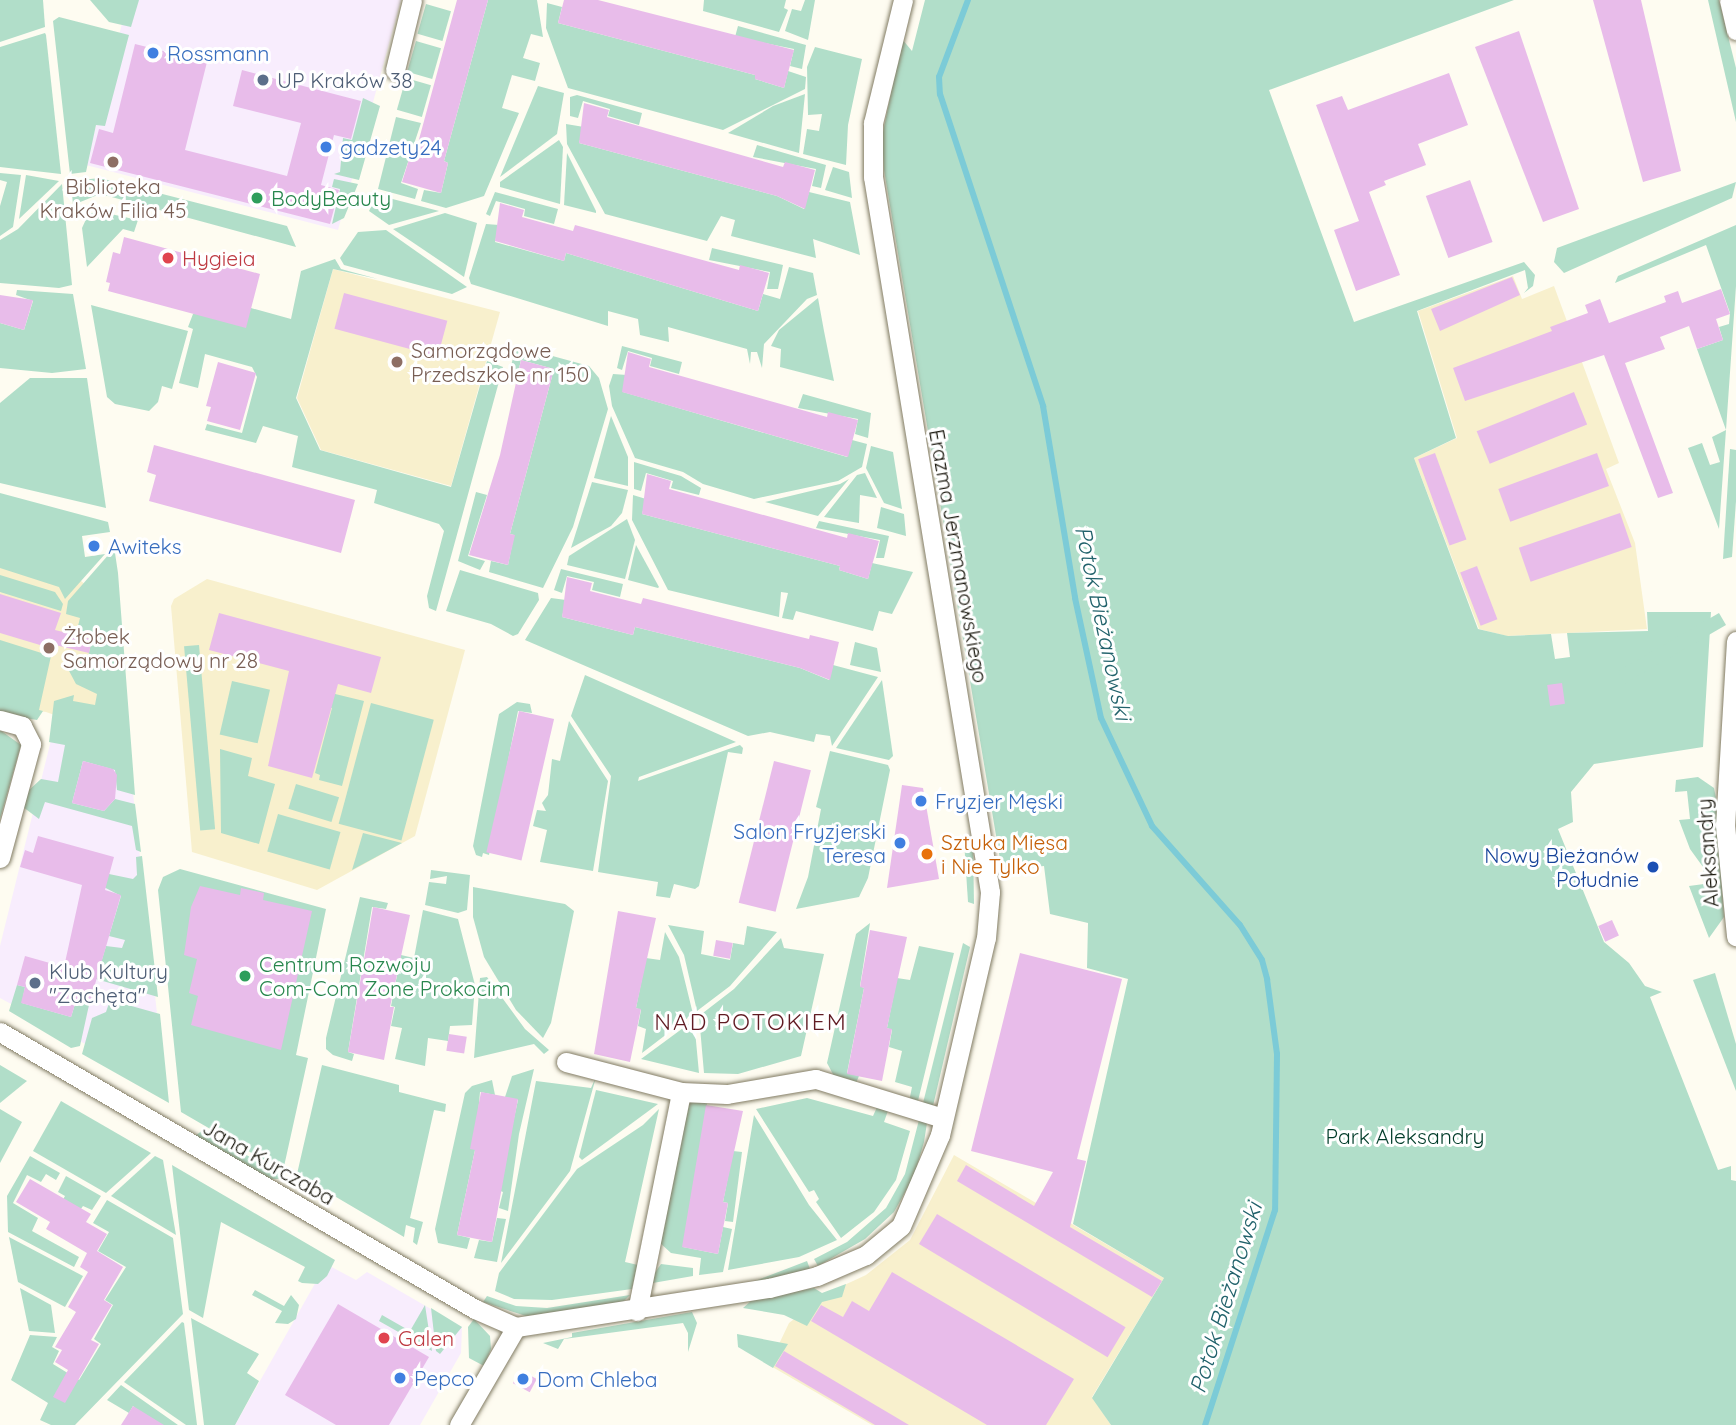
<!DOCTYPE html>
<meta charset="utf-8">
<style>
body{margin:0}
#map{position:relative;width:1736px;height:1425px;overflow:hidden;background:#fefcf1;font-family:Quicksand,sans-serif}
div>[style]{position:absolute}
.commercial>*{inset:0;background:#f8edfd}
.built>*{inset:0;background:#f8f0cd}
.green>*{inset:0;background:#b1dec9;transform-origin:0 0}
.stream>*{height:6px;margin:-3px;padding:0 3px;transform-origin:3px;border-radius:3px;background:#7ccbd7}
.building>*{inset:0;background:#e8bcea;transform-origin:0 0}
.roads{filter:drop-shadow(0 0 2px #817b63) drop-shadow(0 0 2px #817b63)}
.street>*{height:19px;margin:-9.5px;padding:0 9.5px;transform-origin:9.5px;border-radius:9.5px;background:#fff}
.dots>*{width:19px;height:19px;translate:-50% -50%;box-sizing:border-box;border:4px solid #fff;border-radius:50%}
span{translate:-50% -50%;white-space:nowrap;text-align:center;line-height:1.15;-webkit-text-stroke:6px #fff;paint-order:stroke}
.shop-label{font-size:21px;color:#366cbe}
.left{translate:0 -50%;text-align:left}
.right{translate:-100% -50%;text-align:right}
.service-label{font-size:21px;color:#4e5e75}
.education-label{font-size:21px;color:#785e54}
.leisure-label{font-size:21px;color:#27864d}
.health-label{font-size:21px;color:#be3a42}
.street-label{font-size:21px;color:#19170d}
.food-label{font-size:21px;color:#c56008}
.transit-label{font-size:21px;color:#164399}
.park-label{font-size:21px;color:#013c29}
.water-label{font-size:23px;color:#21626b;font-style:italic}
.neighbourhood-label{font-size:23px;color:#601b22;letter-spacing:2px}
</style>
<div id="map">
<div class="commercial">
<i style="clip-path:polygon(128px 0,401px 0,338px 230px,86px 165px)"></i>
<i style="clip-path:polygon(53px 732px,128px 747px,165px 1087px,0 998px,0 946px)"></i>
<i style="clip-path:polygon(326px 1264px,356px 1280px,367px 1272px,462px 1327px,461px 1353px,420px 1425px,235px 1425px)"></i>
</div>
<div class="built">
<i style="clip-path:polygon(333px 269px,500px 312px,451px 486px,321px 450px,297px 398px)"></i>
<i style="clip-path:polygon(1513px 276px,1522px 299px,1554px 286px,1619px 463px,1606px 469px,1635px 543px,1647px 629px,1507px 636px,1479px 629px,1414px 458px,1457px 438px,1418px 311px)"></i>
<i style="clip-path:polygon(0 546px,62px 565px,93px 591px,103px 732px,46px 712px,0 706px)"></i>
<i style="clip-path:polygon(207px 579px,465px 650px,415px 836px,317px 890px,192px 852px,171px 606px,174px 599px)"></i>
<i style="clip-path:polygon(954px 1155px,1164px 1278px,1092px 1397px,1111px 1425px,872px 1425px,769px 1365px,789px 1323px,827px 1293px,866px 1275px,910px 1240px)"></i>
</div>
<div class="green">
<i style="clip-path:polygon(0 0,43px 0,45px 27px,0 42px)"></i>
<i style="clip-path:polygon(90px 0,139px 0,131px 27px,109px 22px)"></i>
<i style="clip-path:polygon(488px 0,537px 0,543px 37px,531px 34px,523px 58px,540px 63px,535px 81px,512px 75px,502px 108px,519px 113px,484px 196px,446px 208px,421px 201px,424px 190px,441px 193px,448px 163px,444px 161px)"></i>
<i style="clip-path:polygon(704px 0,786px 0,784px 8px,788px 10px,779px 32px,703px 11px)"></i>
<i style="clip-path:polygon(805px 0,815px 0,808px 40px,785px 31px,792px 9px,801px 11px)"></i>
<i style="clip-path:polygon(925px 0,1514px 0,1269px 90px,1354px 322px,1524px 262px,1535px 275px,1533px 286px,1524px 293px,1528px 288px,1525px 270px,1417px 311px,1456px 438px,1414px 458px,1478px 629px,1508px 636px,1551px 634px,1555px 659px,1570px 657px,1567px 633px,1648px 631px,1647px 612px,1711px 612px,1703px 747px,1594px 764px,1571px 792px,1573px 822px,1558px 829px,1604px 942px,1629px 963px,1645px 986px,1662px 992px,1650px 997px,1718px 1170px,1731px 1166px,1731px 1180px,1736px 1181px,1736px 1425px,1111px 1425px,1092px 1398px,1164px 1278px,1073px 1224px,1128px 979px,1087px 968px,1088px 923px,1050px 914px,1044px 866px,1002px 871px,884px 170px,882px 137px,902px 39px,912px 51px)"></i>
<i style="clip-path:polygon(1708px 0,1719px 0,1736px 68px,1736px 122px)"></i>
<i style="clip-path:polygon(547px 3px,562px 7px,558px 23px,755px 75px,755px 79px,784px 88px,788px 71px,806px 77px,805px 89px,723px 130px,568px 88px,546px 28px)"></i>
<i style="left:426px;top:4px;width:26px;height:31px;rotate:16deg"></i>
<i style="clip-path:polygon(59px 17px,129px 35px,105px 126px,96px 125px,86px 172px,70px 174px,53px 21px)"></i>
<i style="clip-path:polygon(738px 26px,806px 45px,802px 69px,790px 66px,794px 49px,735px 37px)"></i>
<i style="clip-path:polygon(45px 33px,46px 35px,61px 174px,0 167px,0 47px)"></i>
<i style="left:416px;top:41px;width:26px;height:32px;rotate:16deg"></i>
<i style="clip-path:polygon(815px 47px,862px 59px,848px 125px,846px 165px,803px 154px,807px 129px,819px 131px,822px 114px,808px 115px,807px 67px)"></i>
<i style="left:406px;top:78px;width:26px;height:33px;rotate:16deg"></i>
<i style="clip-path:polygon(538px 86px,564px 93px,557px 134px,500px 177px)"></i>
<i style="clip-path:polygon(805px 94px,799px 153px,728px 133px,773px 106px)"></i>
<i style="clip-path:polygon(577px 95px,642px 113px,639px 125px,608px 116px,610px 109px,583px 101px,578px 118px,570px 116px,570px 97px)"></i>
<i style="clip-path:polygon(363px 98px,380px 106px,359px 180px,334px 174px,340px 172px,343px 138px,352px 140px)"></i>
<i style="clip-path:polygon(396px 117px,421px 123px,401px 183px,418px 189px,415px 199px,378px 189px)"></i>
<i style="clip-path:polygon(566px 124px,584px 127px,579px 143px,777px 196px,804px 209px,809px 192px,850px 202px,860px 255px,813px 239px,816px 258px,731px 236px,735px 220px,721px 216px,707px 241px,605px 214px,567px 144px)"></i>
<i style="clip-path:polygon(559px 140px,563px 147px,560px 204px,500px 187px,500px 182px)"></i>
<i style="clip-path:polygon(757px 145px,826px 165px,821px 188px,812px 186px,816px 169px,753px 157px)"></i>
<i style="clip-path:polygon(567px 153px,596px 211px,596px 213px,564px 205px)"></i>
<i style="clip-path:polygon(833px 167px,849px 172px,852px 198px,825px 190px)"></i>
<i style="clip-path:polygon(0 173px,21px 175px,13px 227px,0 236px,0 206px,7px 182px,0 180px)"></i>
<i style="clip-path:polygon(26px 175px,59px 181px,19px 219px)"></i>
<i style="clip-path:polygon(100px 178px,287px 226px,296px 247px,108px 196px,95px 196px,73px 205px,71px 181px)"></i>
<i style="clip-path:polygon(334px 179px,358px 184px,344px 218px,332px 224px,340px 189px,332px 187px)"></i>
<i style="clip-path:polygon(1736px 182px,1732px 198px,1564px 273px,1554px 262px,1557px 248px)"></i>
<i style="clip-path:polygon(62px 184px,72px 285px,59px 288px,0 283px,0 240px,18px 229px)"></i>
<i style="clip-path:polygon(495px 192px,558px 209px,554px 224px,524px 216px,525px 209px,496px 201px,490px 216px,486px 214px)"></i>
<i style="clip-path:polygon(377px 195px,439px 211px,389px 225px,369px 211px)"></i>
<i style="clip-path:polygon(97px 211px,138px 220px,134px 232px,123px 229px,87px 267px,82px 228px,88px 215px)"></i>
<i style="clip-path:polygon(445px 213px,477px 223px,464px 277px,393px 229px)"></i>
<i style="clip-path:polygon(486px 224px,499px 225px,495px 242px,564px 261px,566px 253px,758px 311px,763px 294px,780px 299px,789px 267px,813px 273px,817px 295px,807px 299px,764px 344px,762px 368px,757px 352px,751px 352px,750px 364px,747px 349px,668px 327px,669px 342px,640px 335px,638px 319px,608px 311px,608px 326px,471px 284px,469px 278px)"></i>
<i style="clip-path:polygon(1736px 225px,1736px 286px,1726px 430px,1719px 529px,1688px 448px,1702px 443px,1710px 465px,1720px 462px,1712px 437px,1726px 430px,1697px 349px,1723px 340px,1719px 327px,1729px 324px,1730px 313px,1706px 245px,1615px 283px,1618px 276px)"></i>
<i style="clip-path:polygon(386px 230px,467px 287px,452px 294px,344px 265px,340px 258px,358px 232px)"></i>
<i style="clip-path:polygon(712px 248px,783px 265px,778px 289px,767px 289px,770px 272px,709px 260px)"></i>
<i style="clip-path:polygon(335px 259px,341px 269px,378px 279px,333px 269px,296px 398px,320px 450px,451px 487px,487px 361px,503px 367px,436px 611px,429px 608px,427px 596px,444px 531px,439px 524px,374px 503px,377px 490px,292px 467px,298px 436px,263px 426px,256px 443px,205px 430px,207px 424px,242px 433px,257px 377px,252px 367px,205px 354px,198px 388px,179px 383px,193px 329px,188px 327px,193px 314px,251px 308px,291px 319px,301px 271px)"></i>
<i style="clip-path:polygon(17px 290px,73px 294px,86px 369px,52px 373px,0 368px,0 323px,24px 330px,33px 301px,16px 295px)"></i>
<i style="clip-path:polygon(818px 298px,824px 331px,834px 381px,780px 367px,781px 349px,771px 346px,779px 330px)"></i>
<i style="clip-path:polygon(91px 305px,188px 331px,172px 389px,162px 386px,158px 402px,149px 411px,115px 404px,107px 397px)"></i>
<i style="clip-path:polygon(516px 346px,589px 366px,599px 378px,608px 409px,573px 527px,543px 588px,489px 572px,491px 561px,508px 565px,514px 535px,510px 534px,554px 369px,521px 360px,517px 377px,509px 374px)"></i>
<i style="clip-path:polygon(622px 346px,682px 362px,679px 374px,650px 366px,652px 358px,628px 351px,622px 370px,617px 368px)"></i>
<i style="clip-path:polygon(613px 374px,627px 375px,623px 392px,847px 457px,852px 440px,867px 444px,862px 467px,838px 481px,754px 499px,703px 484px,683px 472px,635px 458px,612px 406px,609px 386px)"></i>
<i style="clip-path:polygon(30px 378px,87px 378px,106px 508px,0 483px,0 403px)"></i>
<i style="clip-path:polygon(803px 394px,871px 413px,868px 438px,855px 434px,858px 419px,798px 408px)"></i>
<i style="clip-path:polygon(611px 416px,628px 457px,628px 486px,594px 478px)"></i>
<i style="clip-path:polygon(871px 446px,893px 452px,902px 509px,884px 503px,866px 468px)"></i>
<i style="clip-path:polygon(1730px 449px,1736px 450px,1736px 501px,1732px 557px,1723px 559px)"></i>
<i style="clip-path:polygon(634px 462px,681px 476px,701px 488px,699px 495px,671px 488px,673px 481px,646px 473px,641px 491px,634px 489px)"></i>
<i style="clip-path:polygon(865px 473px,877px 498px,860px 495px,859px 523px,824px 517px,857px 475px)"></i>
<i style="clip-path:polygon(849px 479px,818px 516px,765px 502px,840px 484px)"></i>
<i style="clip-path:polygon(592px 482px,628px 490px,622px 513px,611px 526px,571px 548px)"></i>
<i style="clip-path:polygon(476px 492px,487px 495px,468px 556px,485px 561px,480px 570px,458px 561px)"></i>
<i style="clip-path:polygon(0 493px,108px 522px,110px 532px,82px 536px,85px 557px,105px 554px,65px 599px,59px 587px,0 568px)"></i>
<i style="clip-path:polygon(633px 495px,646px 499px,642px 514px,840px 566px,839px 570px,868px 579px,872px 563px,913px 572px,892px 614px,879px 611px,873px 631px,796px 611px,793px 620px,782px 618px,788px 593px,781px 592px,779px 617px,668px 590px,632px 520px)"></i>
<i style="clip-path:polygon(881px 507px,904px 514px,906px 536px,877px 528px)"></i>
<i style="clip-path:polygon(627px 519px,635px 540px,625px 579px,567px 565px,569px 556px)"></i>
<i style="clip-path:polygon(819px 521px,889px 536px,884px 558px,876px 558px,880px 540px,816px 528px)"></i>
<i style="clip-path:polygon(636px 545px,659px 587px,658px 588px,628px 580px)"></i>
<i style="clip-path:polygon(110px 553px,115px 553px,118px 573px,135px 795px,117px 790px,115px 770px,83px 761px,72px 803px,104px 811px,115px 799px,135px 804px,141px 852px,136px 850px,132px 826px,45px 802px,39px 819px,23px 807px,28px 791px,41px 779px,58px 782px,65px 745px,49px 742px,54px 701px,74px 695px,73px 701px,95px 705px,97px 694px,76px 684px,68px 669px,72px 654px,88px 657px,92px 639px,77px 630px,80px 618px,66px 614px,68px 601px)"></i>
<i style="clip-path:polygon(561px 569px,623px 584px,620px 597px,592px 590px,594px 582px,567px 576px,562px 593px,554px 590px)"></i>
<i style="clip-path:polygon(460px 570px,538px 593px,539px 600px,518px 634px,513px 636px,491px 624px,446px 611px)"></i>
<i style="clip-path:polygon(0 575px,55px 592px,63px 604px,61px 611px,0 592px)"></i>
<i style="clip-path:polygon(551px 598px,566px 600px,562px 617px,633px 635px,635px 627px,800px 668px,829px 680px,833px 665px,878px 677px,832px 746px,830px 736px,816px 734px,814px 742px,770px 732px,748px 736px,525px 640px)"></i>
<i style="left:1719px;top:613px;width:14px;height:117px;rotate:60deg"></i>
<i style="clip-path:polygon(0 640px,51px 656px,39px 710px,43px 711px,37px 720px,0 714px)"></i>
<i style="clip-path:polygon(855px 642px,877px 648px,881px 672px,850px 665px)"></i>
<i style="left:199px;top:645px;width:185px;height:15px;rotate:85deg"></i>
<i style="clip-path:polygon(585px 675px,736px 742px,639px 777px,638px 781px,740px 745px,743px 748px,742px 754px,728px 752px,699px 886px,695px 889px,674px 884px,670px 898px,656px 896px,658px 882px,598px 872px,611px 776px,571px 716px)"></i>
<i style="clip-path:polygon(882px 680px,893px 756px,889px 760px,836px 748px)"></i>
<i style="left:232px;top:681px;width:39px;height:55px;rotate:13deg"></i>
<i style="clip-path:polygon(327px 692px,364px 701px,342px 786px,319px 780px,320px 775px,315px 773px,332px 708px,324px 706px)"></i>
<i style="clip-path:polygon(517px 702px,530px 704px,532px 713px,518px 711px,489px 855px,483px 853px,482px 857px,476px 855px,473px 846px,499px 714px)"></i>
<i style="left:371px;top:703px;width:65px;height:125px;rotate:15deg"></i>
<i style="clip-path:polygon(569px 721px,608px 781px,593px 871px,540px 862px,547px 830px,533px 826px,537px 810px,546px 811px,542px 803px,548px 795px,552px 759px,560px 761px)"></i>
<i style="clip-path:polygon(0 730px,21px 745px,0 819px)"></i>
<i style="clip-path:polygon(220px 749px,252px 758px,248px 776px,275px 784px,259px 844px,221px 833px)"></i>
<i style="clip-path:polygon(830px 751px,888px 765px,890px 770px,868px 878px,859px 897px,796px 909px,808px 877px,821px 809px,816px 807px)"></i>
<i style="clip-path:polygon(1698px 777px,1714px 788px,1716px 798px,1724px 917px,1709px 938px,1689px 886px,1704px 884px,1703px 867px,1690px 849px,1679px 820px,1690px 819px,1687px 791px,1675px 792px,1676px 780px)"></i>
<i style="left:296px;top:784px;width:45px;height:26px;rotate:17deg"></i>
<i style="left:278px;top:814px;width:65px;height:39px;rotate:16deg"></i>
<i style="clip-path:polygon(363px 833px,402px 843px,352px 870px)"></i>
<i style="clip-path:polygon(964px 841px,973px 841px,974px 904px,968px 902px)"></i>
<i style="clip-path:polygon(142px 856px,158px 997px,96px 979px,106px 946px,122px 948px,125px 940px,109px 936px,121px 896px,100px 885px,109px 874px,133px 879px,137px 875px,136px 857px)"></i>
<i style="clip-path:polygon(180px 869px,326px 909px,296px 1055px,308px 1058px,283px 1171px,181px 1112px,158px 890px,163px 877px)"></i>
<i style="clip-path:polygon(431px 870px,470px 875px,467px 910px,458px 913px,425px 905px,429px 882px,446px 884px,447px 876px,430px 879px)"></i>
<i style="clip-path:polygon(473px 887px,565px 904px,574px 911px,551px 1023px,543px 1038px,516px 1010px,484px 957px,473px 917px)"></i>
<i style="clip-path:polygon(360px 897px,388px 903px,386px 909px,372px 907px,348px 1052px,354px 1054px,352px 1061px,333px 1055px,326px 1049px,326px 1038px)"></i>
<i style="clip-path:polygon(423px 910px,458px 919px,475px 985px,472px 1025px,450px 1026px,448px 1041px,428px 1038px,425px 1066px,395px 1059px,402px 1028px,391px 1026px,395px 1007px,391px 1006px,401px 955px,414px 958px)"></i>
<i style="clip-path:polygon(870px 923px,860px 986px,864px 988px,847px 1073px,859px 1076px,856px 1083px,835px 1078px,827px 1063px,856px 934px)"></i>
<i style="clip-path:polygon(668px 925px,704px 931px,701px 954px,730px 960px,733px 943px,744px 945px,747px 926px,777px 932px,730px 986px,697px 1011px,684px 955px)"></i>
<i style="clip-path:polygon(665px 932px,679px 957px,693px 1014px,642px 1053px,646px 1029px,638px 1026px,641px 1010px,636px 1008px,646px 958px,660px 960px)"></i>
<i style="clip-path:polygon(781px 938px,784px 948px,824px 954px,801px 1056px,738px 1074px,704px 1073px,699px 1016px,734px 989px)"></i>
<i style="clip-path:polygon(963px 943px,970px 947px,933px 1106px,922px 1107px)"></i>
<i style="clip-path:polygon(919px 946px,954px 953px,917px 1105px,909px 1102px,912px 1087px,895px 1082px,902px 1051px,889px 1047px,892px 1030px,887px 1028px,897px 978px,910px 980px)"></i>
<i style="clip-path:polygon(1715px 973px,1736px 1044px,1736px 1091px,1693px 980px)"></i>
<i style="clip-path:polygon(487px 977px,525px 1029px,549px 1050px,544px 1054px,534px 1044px,474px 1058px,480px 978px)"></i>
<i style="clip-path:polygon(17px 985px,25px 987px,22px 1003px,71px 1017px,76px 1001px,89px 1005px,80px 1046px,71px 1048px,9px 1011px)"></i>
<i style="clip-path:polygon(110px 1000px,160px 1014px,169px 1103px,82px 1054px,92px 1018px,106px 1012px)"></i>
<i style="clip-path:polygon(694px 1020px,699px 1073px,641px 1059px)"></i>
<i style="clip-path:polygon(0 1065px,27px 1081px,0 1103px)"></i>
<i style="clip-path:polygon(322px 1065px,399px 1085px,399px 1092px,446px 1104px,445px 1112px,434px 1110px,410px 1218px,423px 1222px,417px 1245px,413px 1242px,415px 1228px,406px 1225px,404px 1237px,297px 1174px)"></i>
<i style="clip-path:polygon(534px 1069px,519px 1134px,508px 1211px,499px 1208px,503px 1192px,498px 1190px,518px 1100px,505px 1097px,512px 1076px)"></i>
<i style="clip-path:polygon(596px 1077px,570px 1171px,501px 1263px,536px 1081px,591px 1088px)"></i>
<i style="clip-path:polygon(492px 1080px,495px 1095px,480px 1092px,475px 1150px,457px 1235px,470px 1238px,467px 1249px,438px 1243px,435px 1229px,465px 1093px,472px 1086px)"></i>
<i style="clip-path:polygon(596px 1090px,658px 1104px,582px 1160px,579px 1157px)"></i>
<i style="clip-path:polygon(708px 1098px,683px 1247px,718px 1254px,723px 1227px,732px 1229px,723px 1272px,699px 1275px,701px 1258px,671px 1253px,659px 1242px,685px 1110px,691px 1101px)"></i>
<i style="clip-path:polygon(807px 1098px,873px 1116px,878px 1105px,889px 1108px,884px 1122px,910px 1131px,896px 1180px,874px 1212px,841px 1238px,816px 1202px,819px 1199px,814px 1190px,809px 1192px,756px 1109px)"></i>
<i style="clip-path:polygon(61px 1101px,151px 1153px,106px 1193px,33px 1151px)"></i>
<i style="clip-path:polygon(0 1109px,22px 1122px,0 1163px)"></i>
<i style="clip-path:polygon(659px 1109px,625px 1262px,638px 1265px,632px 1289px,552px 1300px,514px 1299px,495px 1291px,499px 1273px,577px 1169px,643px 1125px)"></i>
<i style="clip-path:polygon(754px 1115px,809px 1205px,837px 1240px,799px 1257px,728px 1270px)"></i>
<i style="clip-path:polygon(919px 1120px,927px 1123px,924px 1142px,914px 1176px,894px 1212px,865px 1239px,818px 1266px,814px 1259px,847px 1242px,886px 1208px,905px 1174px)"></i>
<i style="clip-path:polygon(203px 1130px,281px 1175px,279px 1179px,270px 1179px,195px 1136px)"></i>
<i style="clip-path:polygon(733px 1151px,742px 1152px,733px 1222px,725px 1221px,728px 1203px,723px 1202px)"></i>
<i style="clip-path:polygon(30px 1156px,60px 1173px,56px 1180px,46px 1174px,41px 1182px,27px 1175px,13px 1203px,38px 1218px,32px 1231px,79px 1257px,74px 1267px,8px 1232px,7px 1196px)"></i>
<i style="clip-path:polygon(155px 1156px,163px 1160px,176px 1235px,111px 1196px)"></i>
<i style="clip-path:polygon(172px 1165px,335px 1260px,327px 1276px,318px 1284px,302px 1283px,298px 1281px,305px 1267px,221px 1222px,203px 1318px,189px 1310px)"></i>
<i style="clip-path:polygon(66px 1176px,101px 1196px,92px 1210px,83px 1206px,78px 1213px,61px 1203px,65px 1196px,58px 1192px)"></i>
<i style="clip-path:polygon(107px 1200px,173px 1238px,183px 1314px,75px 1425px,51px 1425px,40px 1420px,48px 1403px,11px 1380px,30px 1335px,57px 1337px,52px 1347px,59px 1351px,53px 1364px,79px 1380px,101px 1344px,94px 1339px,113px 1305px,105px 1300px,126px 1267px,98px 1251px,109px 1232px,93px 1223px)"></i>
<i style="clip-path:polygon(497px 1218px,506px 1219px,497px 1262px,474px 1258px,479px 1240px,492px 1242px)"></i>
<i style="clip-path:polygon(9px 1237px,83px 1276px,65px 1307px,18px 1282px)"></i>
<i style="left:807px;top:1261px;width:9px;height:85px;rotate:69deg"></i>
<i style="clip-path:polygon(661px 1264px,693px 1268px,693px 1276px,647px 1284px)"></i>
<i style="clip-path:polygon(846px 1284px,842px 1297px,822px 1302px,807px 1326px,784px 1315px,743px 1308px,752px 1300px,814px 1288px,822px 1293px)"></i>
<i style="clip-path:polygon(20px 1288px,51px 1305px,55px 1333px,29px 1331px)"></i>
<i style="clip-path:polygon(255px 1290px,284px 1306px,291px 1295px,299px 1305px,296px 1319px,288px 1324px,275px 1323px,282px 1311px,252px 1295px)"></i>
<i style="clip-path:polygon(630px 1295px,622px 1303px,526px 1316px,483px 1302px,487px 1296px,516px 1306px,547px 1308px)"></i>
<i style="clip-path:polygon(425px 1305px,432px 1351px,379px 1321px,382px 1315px,410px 1331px)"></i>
<i style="clip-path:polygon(431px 1308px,462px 1327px,440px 1354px,436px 1351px)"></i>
<i style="clip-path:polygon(692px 1312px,697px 1323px,688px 1352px,688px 1333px,683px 1323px,564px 1339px,558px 1349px,543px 1343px,572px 1337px,572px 1333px)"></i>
<i style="clip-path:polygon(191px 1318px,259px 1354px,247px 1373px,259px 1381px,235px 1425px,204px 1425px)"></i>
<i style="clip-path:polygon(474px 1319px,490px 1336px,491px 1349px,484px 1366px,469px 1358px,468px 1327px)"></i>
<i style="clip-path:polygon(182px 1322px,184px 1323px,197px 1425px,186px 1425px,124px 1382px)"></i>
<i style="clip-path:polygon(737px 1334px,788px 1344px,773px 1368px,738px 1347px)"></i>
<i style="clip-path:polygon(121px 1385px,178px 1425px,154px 1425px,133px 1406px,129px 1413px,107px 1400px)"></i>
</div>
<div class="stream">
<i style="left:968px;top:0;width:82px;rotate:110.6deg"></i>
<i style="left:939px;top:77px;width:17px;rotate:87deg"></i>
<i style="left:940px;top:94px;width:329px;rotate:71.7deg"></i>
<i style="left:1043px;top:406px;width:195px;rotate:80.5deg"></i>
<i style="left:1075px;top:598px;width:123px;rotate:77.8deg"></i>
<i style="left:1101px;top:718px;width:119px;rotate:64.7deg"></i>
<i style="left:1152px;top:826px;width:132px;rotate:48.4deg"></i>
<i style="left:1240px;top:925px;width:41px;rotate:57.8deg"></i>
<i style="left:1262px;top:960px;width:20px;rotate:75deg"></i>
<i style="left:1267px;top:979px;width:76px;rotate:82.4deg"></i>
<i style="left:1277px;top:1054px;width:156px;rotate:90.7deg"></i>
<i style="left:1275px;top:1210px;width:226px;rotate:108deg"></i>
</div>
<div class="building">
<i style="clip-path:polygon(457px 0,488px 0,444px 161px,448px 163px,441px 193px,402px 182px,411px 153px,415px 154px)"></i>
<i style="clip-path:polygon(564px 0,598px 0,794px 50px,784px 88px,755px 79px,755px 75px,558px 23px)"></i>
<i style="clip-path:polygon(1593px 0,1641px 0,1681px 171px,1643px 182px)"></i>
<i style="clip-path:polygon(1519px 31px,1579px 209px,1543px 222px,1475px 47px)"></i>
<i style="clip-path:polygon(135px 44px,207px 62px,185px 150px,287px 176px,301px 123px,233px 106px,242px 70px,361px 101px,351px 139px,334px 135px,321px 185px,339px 190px,330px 224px,90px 163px,99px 129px,113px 133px)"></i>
<i style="clip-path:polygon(1449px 73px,1468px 125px,1418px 144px,1426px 165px,1384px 181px,1386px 185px,1369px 192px,1400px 275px,1356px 291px,1334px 230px,1359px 221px,1316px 105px,1342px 96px,1348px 110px)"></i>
<i style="clip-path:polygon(584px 103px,609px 110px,607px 117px,783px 167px,785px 162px,815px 170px,805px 209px,777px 196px,579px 143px)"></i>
<i style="left:1470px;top:180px;width:66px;height:47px;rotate:70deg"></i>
<i style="clip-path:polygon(500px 203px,524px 210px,522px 217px,573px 231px,575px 225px,739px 270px,740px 265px,769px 273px,758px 311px,566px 253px,564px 261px,495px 241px)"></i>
<i style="clip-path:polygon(124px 237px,260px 274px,246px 328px,108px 291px,110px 283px,106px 282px,113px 252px,120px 254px)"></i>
<i style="clip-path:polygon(1512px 277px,1520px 295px,1440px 331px,1431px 309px)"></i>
<i style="clip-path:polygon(1721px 289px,1730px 314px,1716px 319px,1723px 340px,1697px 349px,1689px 326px,1660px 337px,1665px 349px,1625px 363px,1673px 493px,1658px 498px,1604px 355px,1465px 401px,1453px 368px,1552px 331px,1550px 327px,1588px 313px,1585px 305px,1600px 299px,1609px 323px,1666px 302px,1664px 296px,1678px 291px,1682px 303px)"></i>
<i style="left:344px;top:293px;width:107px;height:37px;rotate:15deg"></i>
<i style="clip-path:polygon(0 295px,33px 300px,24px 330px,0 323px)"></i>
<i style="clip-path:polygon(628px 352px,651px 359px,649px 367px,827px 417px,828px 412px,858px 420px,848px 457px,622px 392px)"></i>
<i style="clip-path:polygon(521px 360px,554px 369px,510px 534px,515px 535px,508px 565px,469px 555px,500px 455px)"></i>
<i style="clip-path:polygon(218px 362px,256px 373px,240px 430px,207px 421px,211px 407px,206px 406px)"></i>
<i style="left:1574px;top:392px;width:35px;height:105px;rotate:68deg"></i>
<i style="clip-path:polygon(154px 445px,355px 500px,341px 553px,149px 501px,156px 475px,147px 472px)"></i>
<i style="left:1435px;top:453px;width:92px;height:18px;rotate:70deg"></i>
<i style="left:1597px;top:453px;width:35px;height:105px;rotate:70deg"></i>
<i style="clip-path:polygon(647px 474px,671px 481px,669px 489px,847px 538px,848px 533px,879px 541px,868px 579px,839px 570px,840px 566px,642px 514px)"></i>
<i style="left:1620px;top:513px;width:36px;height:107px;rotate:71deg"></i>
<i style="left:1477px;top:566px;width:57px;height:18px;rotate:69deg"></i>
<i style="clip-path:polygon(567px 577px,592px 583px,590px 591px,641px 604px,643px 598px,809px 639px,810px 635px,839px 642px,830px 680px,800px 668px,635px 627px,633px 635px,562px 617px)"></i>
<i style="clip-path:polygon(0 594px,61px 613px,55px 630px,92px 639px,89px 653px,51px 644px,50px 648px,0 633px)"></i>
<i style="clip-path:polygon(219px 613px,381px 657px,371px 693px,338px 684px,312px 778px,268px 766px,289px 671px,209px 650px)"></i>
<i style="left:1562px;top:683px;width:21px;height:15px;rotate:82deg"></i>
<i style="left:519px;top:711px;width:36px;height:145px;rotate:13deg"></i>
<i style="clip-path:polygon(83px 761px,113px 769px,117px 775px,115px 799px,104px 811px,72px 803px)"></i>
<i style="left:774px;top:761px;width:38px;height:146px;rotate:14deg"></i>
<i style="clip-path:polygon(902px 785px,923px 788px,939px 879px,887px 888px)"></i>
<i style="clip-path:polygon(38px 836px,114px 857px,105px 890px,121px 895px,89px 1005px,76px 1001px,71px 1017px,21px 1003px,25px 987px,17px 985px,25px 956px,64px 967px,82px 885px,20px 867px,25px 850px,33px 853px)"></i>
<i style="clip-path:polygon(200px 886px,240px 895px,241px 888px,264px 893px,263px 900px,312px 911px,281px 1050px,191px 1025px,198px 996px,189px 993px,197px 959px,184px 955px,191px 907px)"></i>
<i style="clip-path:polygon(373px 907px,410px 915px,390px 1007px,394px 1007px,384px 1060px,348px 1052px)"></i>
<i style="clip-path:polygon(618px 911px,656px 918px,636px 1008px,641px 1009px,630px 1062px,594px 1054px)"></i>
<i style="left:1612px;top:920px;width:17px;height:15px;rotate:66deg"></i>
<i style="clip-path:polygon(870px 930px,907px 937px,887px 1028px,892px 1029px,882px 1081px,847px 1074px,864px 988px,860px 987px)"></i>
<i style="left:716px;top:940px;width:17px;height:16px;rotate:10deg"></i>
<i style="clip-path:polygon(1020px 953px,1122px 979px,1077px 1159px,1086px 1161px,1070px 1227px,1162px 1281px,1152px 1297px,957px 1181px,966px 1165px,1034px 1206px,1053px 1172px,971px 1151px)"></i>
<i style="left:449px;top:1034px;width:18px;height:17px;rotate:9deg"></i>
<i style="clip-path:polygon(481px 1092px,518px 1099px,492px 1242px,457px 1235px,475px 1150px,470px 1149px)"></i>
<i style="clip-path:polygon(706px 1105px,743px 1111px,723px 1202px,728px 1203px,718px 1254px,682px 1247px)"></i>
<i style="clip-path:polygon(30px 1179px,91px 1214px,86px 1222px,107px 1234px,97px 1251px,123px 1267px,104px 1300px,112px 1305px,91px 1340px,99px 1344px,65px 1403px,53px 1397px,68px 1370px,55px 1362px,62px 1350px,55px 1347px,76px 1312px,68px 1307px,88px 1272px,80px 1267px,87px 1253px,46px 1229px,50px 1222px,16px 1202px)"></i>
<i style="left:937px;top:1214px;width:220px;height:35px;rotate:31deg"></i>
<i style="clip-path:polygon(892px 1272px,1074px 1379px,1046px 1425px,987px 1425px,811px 1321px,821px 1305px,843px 1317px,852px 1301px,869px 1311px)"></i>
<i style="clip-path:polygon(338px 1304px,429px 1357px,389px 1425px,336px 1425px,285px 1395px)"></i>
<i style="clip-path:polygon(784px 1351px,909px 1425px,875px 1425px,775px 1366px)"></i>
<i style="left:520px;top:1370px;width:19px;height:15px;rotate:28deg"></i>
<i style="clip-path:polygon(133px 1406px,164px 1425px,121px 1425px)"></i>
</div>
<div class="roads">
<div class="street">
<i style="left:1729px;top:0;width:31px;rotate:77deg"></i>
<i style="left:395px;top:70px;width:72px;rotate:-76.3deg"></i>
<i style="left:1736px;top:641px;width:184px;rotate:93.4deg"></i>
<i style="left:1725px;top:825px;width:112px;rotate:84.3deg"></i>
<i style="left:0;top:720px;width:23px;rotate:15deg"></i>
<i style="left:22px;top:726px;width:20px;rotate:63deg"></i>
<i style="left:31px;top:744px;width:118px;rotate:105.2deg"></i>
<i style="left:0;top:1032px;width:550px;rotate:30.25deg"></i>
<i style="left:475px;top:1309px;width:45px;rotate:23.7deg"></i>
<i style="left:566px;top:1062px;width:119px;rotate:14.6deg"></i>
<i style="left:681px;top:1092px;width:46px;rotate:2.5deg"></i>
<i style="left:727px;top:1094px;width:90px;rotate:-9.6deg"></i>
<i style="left:816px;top:1079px;width:133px;rotate:17.1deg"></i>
<i style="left:637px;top:1311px;width:223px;rotate:-78.6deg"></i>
<i style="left:459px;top:1425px;width:113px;rotate:-59.8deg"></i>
<i style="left:516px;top:1327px;width:256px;rotate:-8.8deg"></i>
<i style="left:769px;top:1288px;width:49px;rotate:-14deg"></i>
<i style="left:817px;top:1276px;width:53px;rotate:-23.2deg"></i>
<i style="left:866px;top:1255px;width:45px;rotate:-39.6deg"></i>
<i style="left:901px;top:1226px;width:99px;rotate:-66.8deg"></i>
<i style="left:940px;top:1135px;width:202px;rotate:-76.9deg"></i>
<i style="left:986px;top:938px;width:46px;rotate:-85deg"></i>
<i style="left:990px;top:892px;width:725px;rotate:-99.29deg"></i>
<i style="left:873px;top:177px;width:54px;rotate:-90deg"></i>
<i style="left:873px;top:123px;width:127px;rotate:-76.3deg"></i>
</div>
</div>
<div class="dots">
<i style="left:153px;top:53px;background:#3f7fe0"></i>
<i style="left:263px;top:80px;background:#5c6f8a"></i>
<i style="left:326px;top:147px;background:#3f7fe0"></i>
<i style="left:113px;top:162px;background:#8d6e63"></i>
<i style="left:257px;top:198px;background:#2e9e5b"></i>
<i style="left:168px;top:258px;background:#e0444e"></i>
<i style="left:397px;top:362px;background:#8d6e63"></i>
<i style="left:94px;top:546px;background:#3f7fe0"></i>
<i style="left:49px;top:648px;background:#8d6e63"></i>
<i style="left:921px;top:801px;background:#3f7fe0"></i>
<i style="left:900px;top:843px;background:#3f7fe0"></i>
<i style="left:927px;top:854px;background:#e8710a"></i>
<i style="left:1653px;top:867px;background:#1a4fb4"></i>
<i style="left:245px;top:976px;background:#2e9e5b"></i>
<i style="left:35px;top:983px;background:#5c6f8a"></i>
<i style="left:384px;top:1338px;background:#e0444e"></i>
<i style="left:400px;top:1378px;background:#3f7fe0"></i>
<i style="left:523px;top:1379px;background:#3f7fe0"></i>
</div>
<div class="shop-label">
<span class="left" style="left:167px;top:53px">Rossmann</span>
<span class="left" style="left:340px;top:147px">gadzety24</span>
<span class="left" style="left:108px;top:546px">Awiteks</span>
<span class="left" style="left:935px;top:801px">Fryzjer Męski</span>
<span class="right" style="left:886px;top:843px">Salon Fryzjerski<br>Teresa</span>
<span class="left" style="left:414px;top:1378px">Pepco</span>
<span class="left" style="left:537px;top:1379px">Dom Chleba</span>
</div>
<div class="service-label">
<span class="left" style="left:277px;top:80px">UP Kraków 38</span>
<span class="left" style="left:49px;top:983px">Klub Kultury<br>"Zachęta"</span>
</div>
<div class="education-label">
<span style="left:113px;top:198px">Biblioteka<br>Kraków Filia 45</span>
<span class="left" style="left:411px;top:362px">Samorządowe<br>Przedszkole nr 150</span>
<span class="left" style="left:63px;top:648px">Żłobek<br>Samorządowy nr 28</span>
</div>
<div class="leisure-label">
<span class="left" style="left:271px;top:198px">BodyBeauty</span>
<span class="left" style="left:259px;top:976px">Centrum Rozwoju<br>Com-Com Zone Prokocim</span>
</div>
<div class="health-label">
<span class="left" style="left:182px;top:258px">Hygieia</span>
<span class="left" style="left:398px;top:1338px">Galen</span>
</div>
<div class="street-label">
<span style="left:959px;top:556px;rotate:80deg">Erazma Jerzmanowskiego</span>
<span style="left:1707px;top:853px;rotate:-94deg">Aleksandry</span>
<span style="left:269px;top:1162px;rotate:30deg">Jana Kurczaba</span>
</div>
<div class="food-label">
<span class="left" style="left:941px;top:854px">Sztuka Mięsa<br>i Nie Tylko</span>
</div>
<div class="transit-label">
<span class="right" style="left:1639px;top:867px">Nowy Bieżanów<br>Południe</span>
</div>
<div class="park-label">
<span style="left:1405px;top:1136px">Park Aleksandry</span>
</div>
<div class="water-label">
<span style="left:1103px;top:623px;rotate:78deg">Potok Bieżanowski</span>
<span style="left:1226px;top:1298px;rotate:-73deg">Potok Bieżanowski</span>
</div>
<div class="neighbourhood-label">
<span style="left:751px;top:1022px">NAD POTOKIEM</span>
</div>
</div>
